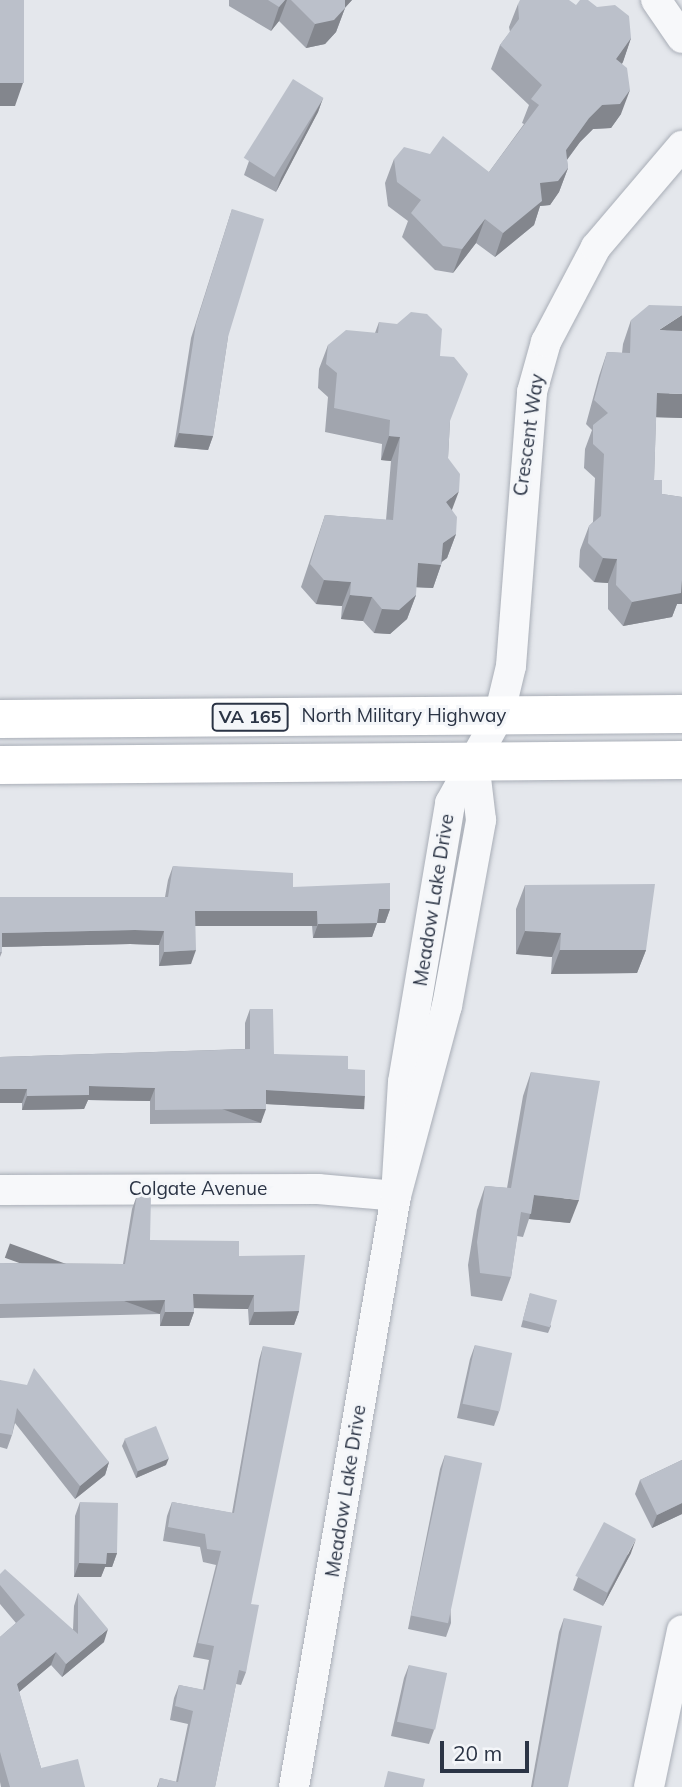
<!DOCTYPE html>
<style>
body{margin:0}
#map{position:relative;width:682px;height:1787px;overflow:hidden;background:#e4e7ec;font-family:Mulish,sans-serif}
div>[style]{position:absolute}
.roads{filter:drop-shadow(0 0 2px #a9aeb7) drop-shadow(0 0 2px #a9aeb7)}
.minor>*{height:30px;margin:-15px;padding:0 15px;transform-origin:15px;border-radius:15px;background:#f7f8fa}
.primary>*{height:38px;margin:-19px;padding:0 19px;transform-origin:19px;border-radius:19px;background:#fff}
.wall>*{inset:0;background:#a1a5ae}
.shaded-wall>*{inset:0;background:#83868d;transform-origin:0 0}
.building>*{inset:0;background:#bbc0ca;transform-origin:0 0}
span{translate:-50% -50%;white-space:nowrap;text-align:center;line-height:1.15;-webkit-text-stroke:6px #f4f6f9;paint-order:stroke}
.shield-label span{padding:2px 5px;background:#f4f6f9;border:2px solid;border-radius:5px;-webkit-text-stroke-width:0}
.shield-label{font-size:18px;color:#2b3445;font-weight:700}
.street-label{font-size:19px;color:#2b3445}
.scale{position:absolute;left:440px;top:1741px;width:89px;height:32px;box-sizing:border-box;border:4px solid #2b3445;border-top:0;padding-left:9px;font-size:21px;line-height:24px;white-space:nowrap;color:#2b3445;-webkit-text-stroke:5px #f4f6f9;paint-order:stroke}
</style>
<div id="map">
<div class="roads">
<div class="minor">
<i style="left:656px;top:0;width:46px;rotate:55.6deg"></i>
<i style="left:0;top:1190px;width:318px;rotate:-0.2deg"></i>
<i style="left:318px;top:1189px;width:78px;rotate:5.1deg"></i>
<i style="left:396px;top:1196px;width:114px;rotate:-86.5deg"></i>
<i style="left:403px;top:1082px;width:283px;rotate:-80.4deg"></i>
<i style="left:450px;top:803px;width:100px;rotate:-60.6deg"></i>
<i style="left:499px;top:716px;width:51px;rotate:-76.5deg"></i>
<i style="left:511px;top:666px;width:275px;rotate:-85.6deg"></i>
<i style="left:532px;top:392px;width:52px;rotate:-74.4deg"></i>
<i style="left:546px;top:342px;width:107px;rotate:-62.2deg"></i>
<i style="left:596px;top:247px;width:133px;rotate:-49.6deg"></i>
<i style="left:294px;top:1787px;width:600px;rotate:-80.21deg"></i>
<i style="left:396px;top:1196px;width:197px;rotate:-75deg"></i>
<i style="left:447px;top:1006px;width:189px;rotate:-79.6deg"></i>
<i style="left:481px;top:820px;width:59px;rotate:-96.8deg"></i>
<i style="left:649px;top:1787px;width:160px;rotate:-78.1deg"></i>
</div>
<div class="primary">
<i style="left:0;top:719px;width:682px;rotate:-0.42deg"></i>
<i style="left:0;top:765px;width:682px;rotate:-0.42deg"></i>
</div>
</div>
<div class="wall">
<i style="clip-path:polygon(229px 0,352px 0,345px 8px,336px 32px,325px 44px,306px 48px,279px 21px,271px 31px,229px 6px)"></i>
<i style="clip-path:polygon(518px 4px,576px 5px,631px 38px,622px 64px,621px 114px,611px 128px,593px 129px,580px 142px,567px 160px,568px 168px,559px 192px,550px 205px,540px 206px,534px 225px,495px 257px,476px 243px,453px 273px,435px 270px,402px 237px,408px 221px,388px 206px,385px 183px,394px 159px,489px 172px,524px 124px,522px 123px,529px 105px,491px 69px,500px 45px,510px 32px,509px 27px)"></i>
<i style="clip-path:polygon(323px 98px,318px 112px,276px 192px,244px 175px,249px 161px)"></i>
<i style="clip-path:polygon(232px 209px,228px 337px,213px 436px,208px 450px,174px 447px,191px 338px)"></i>
<i style="clip-path:polygon(631px 320px,682px 418px,656px 417px,654px 480px,662px 494px,682px 497px,682px 604px,677px 604px,672px 617px,623px 626px,608px 609px,608px 583px,594px 582px,579px 567px,580px 550px,589px 526px,593px 522px,595px 478px,584px 468px,585px 449px,592px 430px,586px 424px,599px 376px,607px 352px,622px 353px,623px 344px)"></i>
<i style="clip-path:polygon(379px 322px,440px 356px,450px 421px,448px 458px,452px 510px,456px 534px,447px 558px,442px 562px,433px 588px,416px 587px,416px 595px,407px 619px,390px 634px,374px 633px,363px 621px,341px 619px,342px 606px,316px 604px,301px 587px,325px 515px,386px 520px,391px 461px,381px 460px,382px 444px,325px 432px,328px 397px,318px 388px,319px 369px,328px 345px,375px 333px)"></i>
<i style="clip-path:polygon(173px 866px,293px 887px,390px 909px,385px 923px,377px 923px,372px 937px,313px 938px,312px 925px,195px 925px,191px 964px,159px 966px,159px 945px,130px 944px,2px 947px,2px 952px,0 957px,0 897px,165px 897px,168px 880px)"></i>
<i style="clip-path:polygon(525px 885px,646px 950px,637px 973px,551px 974px,552px 957px,516px 954px,516px 909px)"></i>
<i style="clip-path:polygon(250px 1009px,274px 1054px,348px 1069px,365px 1096px,360px 1109px,266px 1104px,261px 1123px,150px 1124px,150px 1101px,88px 1100px,84px 1109px,22px 1110px,22px 1103px,0 1057px,245px 1049px,245px 1023px)"></i>
<i style="clip-path:polygon(531px 1072px,570px 1223px,529px 1219px,523px 1237px,517px 1236px,511px 1277px,502px 1301px,471px 1296px,468px 1265px,477px 1210px,485px 1186px,507px 1188px,523px 1096px)"></i>
<i style="clip-path:polygon(137px 1195px,150px 1240px,239px 1256px,299px 1311px,294px 1325px,249px 1325px,248px 1309px,194px 1308px,194px 1312px,189px 1326px,160px 1326px,160px 1314px,0 1318px,0 1263px,123px 1264px,132px 1209px)"></i>
<i style="clip-path:polygon(530px 1293px,551px 1326px,548px 1333px,521px 1327px)"></i>
<i style="clip-path:polygon(475px 1345px,499px 1412px,494px 1426px,457px 1418px,470px 1359px)"></i>
<i style="clip-path:polygon(263px 1346px,251px 1604px,246px 1672px,241px 1685px,236px 1684px,215px 1787px,157px 1787px,160px 1778px,176px 1782px,188px 1724px,170px 1720px,174px 1698px,179px 1685px,203px 1690px,209px 1660px,193px 1657px,216px 1565px,203px 1562px,200px 1547px,163px 1541px,167px 1516px,172px 1502px,232px 1513px,259px 1360px)"></i>
<i style="clip-path:polygon(0 1380px,109px 1462px,105px 1475px,75px 1499px,15px 1423px,12px 1435px,7px 1449px,0 1447px)"></i>
<i style="clip-path:polygon(125px 1439px,166px 1465px,136px 1478px,122px 1446px)"></i>
<i style="clip-path:polygon(445px 1455px,451px 1623px,446px 1637px,408px 1629px,440px 1469px)"></i>
<i style="clip-path:polygon(682px 1460px,682px 1514px,652px 1528px,635px 1494px,640px 1480px)"></i>
<i style="clip-path:polygon(80px 1502px,117px 1553px,112px 1567px,105px 1567px,101px 1577px,74px 1577px,75px 1516px)"></i>
<i style="clip-path:polygon(631px 1553px,603px 1606px,573px 1590px,578px 1577px)"></i>
<i style="clip-path:polygon(0 1574px,73px 1630px,74px 1606px,78px 1593px,104px 1642px,62px 1677px,51px 1665px,19px 1692px,41px 1768px,85px 1787px,1px 1787px,0 1782px,0 1637px,16px 1623px,0 1604px)"></i>
<i style="clip-path:polygon(564px 1618px,568px 1787px,531px 1787px,559px 1632px)"></i>
<i style="clip-path:polygon(409px 1665px,434px 1730px,429px 1744px,391px 1736px,404px 1678px)"></i>
</div>
<div class="shaded-wall">
<i style="clip-path:polygon(285px 0,287px 0,279px 21px,271px 31px,279px 7px)"></i>
<i style="clip-path:polygon(343px 0,352px 0,338px 15px,345px 8px,336px 32px,325px 44px,306px 48px,315px 24px)"></i>
<i style="clip-path:polygon(631px 38px,623px 62px,607px 83px,616px 59px)"></i>
<i style="clip-path:polygon(0 83px,23px 83px,15px 106px,0 106px)"></i>
<i style="clip-path:polygon(630px 90px,621px 114px,611px 128px,593px 129px,580px 142px,557px 173px,566px 150px,589px 118px,602px 105px)"></i>
<i style="clip-path:polygon(323px 98px,318px 112px,276px 192px,281px 178px)"></i>
<i style="clip-path:polygon(568px 168px,559px 192px,550px 205px,540px 206px,534px 225px,495px 257px,503px 233px,540px 183px)"></i>
<i style="clip-path:polygon(485px 219px,476px 243px,453px 273px,462px 249px)"></i>
<i style="clip-path:polygon(682px 315px,682px 333px,659px 330px)"></i>
<i style="clip-path:polygon(657px 393px,682px 394px,682px 418px,648px 417px)"></i>
<i style="clip-path:polygon(179px 433px,213px 436px,208px 450px,174px 447px)"></i>
<i style="clip-path:polygon(389px 436px,400px 437px,391px 461px,381px 460px)"></i>
<i style="clip-path:polygon(459px 491px,450px 515px,446px 502px)"></i>
<i style="clip-path:polygon(456px 534px,447px 558px,438px 564px,441px 565px,433px 588px,410px 587px,418px 563px,443px 543px)"></i>
<i style="clip-path:polygon(603px 558px,617px 559px,608px 583px,594px 582px)"></i>
<i style="clip-path:polygon(324px 580px,351px 582px,342px 606px,316px 604px)"></i>
<i style="clip-path:polygon(682px 580px,682px 604px,677px 604px,672px 617px,623px 626px,632px 602px)"></i>
<i style="clip-path:polygon(350px 595px,372px 597px,363px 621px,341px 619px)"></i>
<i style="clip-path:polygon(416px 595px,407px 619px,390px 634px,374px 633px,382px 609px)"></i>
<i style="clip-path:polygon(379px 909px,390px 909px,385px 923px,374px 923px)"></i>
<i style="left:195px;top:911px;width:122px;height:15px"></i>
<i style="clip-path:polygon(377px 923px,372px 937px,313px 938px,318px 924px)"></i>
<i style="clip-path:polygon(135px 930px,164px 931px,159px 945px,130px 944px,0 947px,2px 933px)"></i>
<i style="clip-path:polygon(525px 931px,561px 933px,552px 957px,516px 954px)"></i>
<i style="clip-path:polygon(196px 950px,191px 964px,159px 966px,164px 952px)"></i>
<i style="clip-path:polygon(560px 950px,646px 950px,637px 973px,551px 974px)"></i>
<i style="clip-path:polygon(89px 1086px,155px 1088px,150px 1101px,88px 1100px,84px 1109px,22px 1110px,27px 1096px)"></i>
<i style="clip-path:polygon(0 1089px,27px 1089px,22px 1103px,0 1103px)"></i>
<i style="left:266px;top:1090px;width:99px;height:14px;rotate:3deg"></i>
<i style="left:266px;top:1109px;width:15px;height:111px;rotate:110deg"></i>
<i style="clip-path:polygon(534px 1195px,579px 1200px,570px 1223px,529px 1219px)"></i>
<i style="clip-path:polygon(193px 1294px,254px 1295px,248px 1309px,188px 1308px)"></i>
<i style="left:165px;top:1300px;width:15px;height:165px;rotate:110deg"></i>
<i style="clip-path:polygon(299px 1311px,294px 1325px,249px 1325px,254px 1312px)"></i>
<i style="clip-path:polygon(165px 1312px,194px 1312px,189px 1326px,160px 1326px)"></i>
<i style="clip-path:polygon(169px 1458px,166px 1465px,136px 1478px,138px 1470px)"></i>
<i style="clip-path:polygon(109px 1462px,105px 1475px,75px 1499px,80px 1486px)"></i>
<i style="clip-path:polygon(682px 1503px,682px 1514px,652px 1528px,657px 1515px)"></i>
<i style="clip-path:polygon(636px 1539px,631px 1553px,603px 1606px,608px 1593px)"></i>
<i style="clip-path:polygon(107px 1553px,117px 1553px,112px 1567px,105px 1567px,101px 1577px,74px 1577px,79px 1563px)"></i>
<i style="clip-path:polygon(108px 1629px,104px 1642px,62px 1677px,66px 1664px)"></i>
<i style="clip-path:polygon(56px 1652px,51px 1665px,13px 1697px,17px 1684px)"></i>
</div>
<div class="building">
<i style="left:0;top:0;width:24px;height:83px"></i>
<i style="clip-path:polygon(268px 0,285px 0,279px 7px)"></i>
<i style="clip-path:polygon(291px 0,345px 0,345px 8px,334px 20px,315px 24px)"></i>
<i style="clip-path:polygon(520px 0,569px 0,576px 5px,580px 0,588px 0,597px 7px,615px 5px,629px 16px,631px 38px,616px 59px,627px 68px,630px 90px,620px 104px,602px 105px,589px 118px,566px 150px,568px 168px,558px 181px,540px 183px,542px 201px,503px 233px,485px 219px,462px 249px,443px 246px,411px 213px,421px 200px,397px 182px,394px 159px,404px 147px,430px 154px,443px 136px,489px 172px,539px 105px,531px 99px,542px 85px,500px 45px,519px 19px,518px 4px)"></i>
<i style="left:293px;top:79px;width:36px;height:93px;rotate:32deg"></i>
<i style="clip-path:polygon(232px 209px,264px 219px,228px 337px,213px 436px,179px 433px,196px 324px)"></i>
<i style="clip-path:polygon(649px 305px,682px 306px,682px 315px,659px 330px,682px 331px,682px 394px,657px 393px,654px 480px,662px 480px,662px 494px,682px 497px,682px 580px,681px 593px,632px 602px,616px 585px,617px 559px,603px 558px,588px 543px,589px 526px,601px 516px,604px 454px,593px 444px,593px 425px,608px 413px,594px 400px,607px 352px,630px 353px,631px 320px)"></i>
<i style="clip-path:polygon(411px 312px,427px 314px,442px 329px,440px 356px,454px 357px,468px 374px,450px 421px,448px 458px,460px 474px,459px 491px,446px 502px,457px 517px,456px 534px,443px 543px,441px 565px,418px 563px,416px 595px,399px 610px,382px 609px,372px 597px,350px 595px,351px 582px,324px 580px,310px 564px,325px 515px,393px 520px,400px 437px,389px 436px,390px 420px,334px 408px,337px 373px,326px 364px,328px 345px,346px 330px,378px 333px,379px 322px,397px 324px)"></i>
<i style="clip-path:polygon(173px 866px,293px 873px,293px 887px,390px 883px,390px 909px,379px 909px,377px 923px,318px 924px,317px 911px,195px 911px,196px 950px,164px 952px,164px 931px,135px 930px,2px 933px,2px 952px,0 952px,0 897px,168px 897px)"></i>
<i style="clip-path:polygon(655px 884px,646px 950px,560px 950px,561px 933px,525px 931px,525px 885px)"></i>
<i style="clip-path:polygon(250px 1009px,273px 1009px,274px 1054px,348px 1056px,348px 1069px,365px 1070px,365px 1096px,266px 1090px,266px 1109px,155px 1110px,155px 1088px,89px 1086px,89px 1095px,27px 1096px,27px 1089px,0 1089px,0 1057px,250px 1049px)"></i>
<i style="clip-path:polygon(531px 1072px,600px 1081px,579px 1200px,534px 1195px,531px 1214px,521px 1212px,511px 1277px,480px 1273px,477px 1242px,485px 1186px,511px 1188px)"></i>
<i style="clip-path:polygon(137px 1195px,151px 1196px,150px 1240px,239px 1241px,239px 1256px,305px 1255px,299px 1311px,254px 1312px,254px 1295px,193px 1294px,194px 1312px,165px 1312px,165px 1300px,0 1304px,0 1263px,125px 1264px)"></i>
<i style="left:530px;top:1293px;width:28px;height:28px;rotate:15deg"></i>
<i style="left:475px;top:1345px;width:38px;height:60px;rotate:12deg"></i>
<i style="clip-path:polygon(263px 1346px,302px 1353px,251px 1604px,259px 1605px,246px 1672px,239px 1670px,215px 1787px,158px 1787px,160px 1778px,178px 1782px,193px 1711px,175px 1706px,179px 1685px,205px 1690px,214px 1646px,198px 1643px,221px 1551px,207px 1549px,205px 1534px,168px 1527px,172px 1502px,234px 1513px)"></i>
<i style="clip-path:polygon(34px 1368px,109px 1462px,80px 1486px,17px 1408px,12px 1435px,0 1433px,0 1380px,27px 1385px)"></i>
<i style="left:156px;top:1426px;width:35px;height:34px;rotate:68deg"></i>
<i style="left:445px;top:1455px;width:38px;height:164px;rotate:12deg"></i>
<i style="clip-path:polygon(682px 1460px,682px 1503px,657px 1515px,640px 1480px)"></i>
<i style="clip-path:polygon(80px 1502px,118px 1503px,117px 1553px,107px 1553px,106px 1564px,79px 1563px)"></i>
<i style="left:604px;top:1522px;width:36px;height:61px;rotate:28deg"></i>
<i style="clip-path:polygon(5px 1569px,78px 1634px,78px 1593px,108px 1629px,66px 1664px,56px 1652px,17px 1684px,41px 1768px,78px 1759px,85px 1787px,10px 1787px,0 1752px,0 1637px,25px 1615px,0 1585px,0 1574px)"></i>
<i style="clip-path:polygon(564px 1618px,602px 1626px,568px 1787px,533px 1787px)"></i>
<i style="left:409px;top:1665px;width:39px;height:58px;rotate:12deg"></i>
<i style="clip-path:polygon(388px 1771px,425px 1779px,423px 1787px,384px 1787px)"></i>
</div>
<div class="shield-label">
<span style="left:250px;top:717px">VA 165</span>
</div>
<div class="street-label">
<span style="left:529px;top:435px;rotate:-82deg">Crescent Way</span>
<span style="left:404px;top:716px">North Military Highway</span>
<span style="left:434px;top:900px;rotate:-81deg">Meadow Lake Drive</span>
<span style="left:198px;top:1189px">Colgate Avenue</span>
<span style="left:346px;top:1491px;rotate:-81deg">Meadow Lake Drive</span>
</div>
<div class="scale">20 m</div>
</div>
